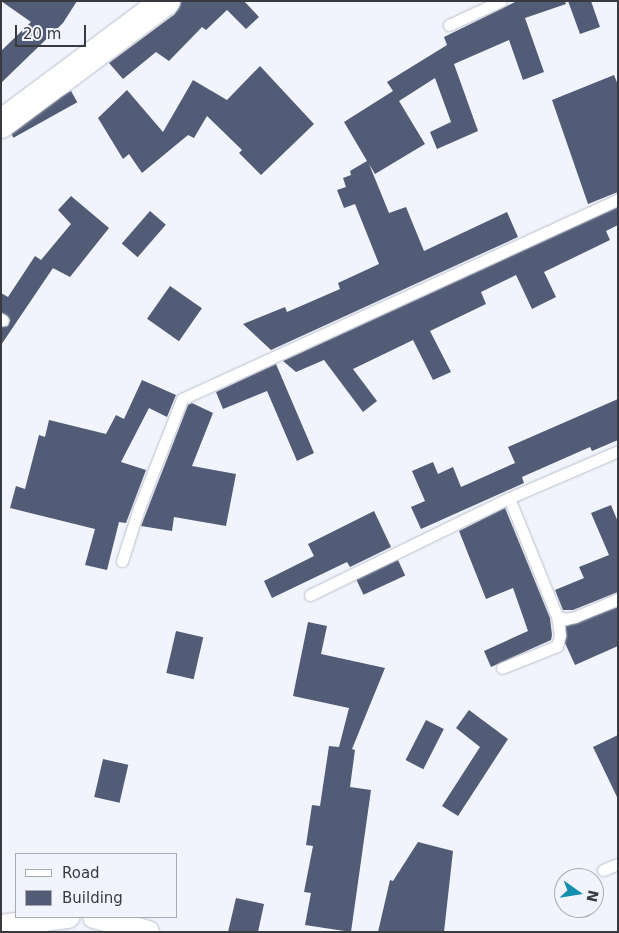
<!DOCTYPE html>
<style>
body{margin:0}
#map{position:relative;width:619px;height:933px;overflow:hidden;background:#f1f4fd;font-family:"DejaVu Sans",sans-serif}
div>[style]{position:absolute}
.building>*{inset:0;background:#525c76;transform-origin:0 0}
.roads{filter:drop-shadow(0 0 1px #bbbfca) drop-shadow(0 0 1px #bbbfca)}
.lane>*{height:11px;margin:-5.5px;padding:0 5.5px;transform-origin:5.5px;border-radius:5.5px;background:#fff}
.street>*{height:22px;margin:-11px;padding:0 11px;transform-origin:11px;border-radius:11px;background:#fff}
.secondary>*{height:28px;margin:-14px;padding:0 14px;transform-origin:14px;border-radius:14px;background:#fff}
span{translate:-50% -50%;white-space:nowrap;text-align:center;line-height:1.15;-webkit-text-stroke:5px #f1f4fd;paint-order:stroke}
.frame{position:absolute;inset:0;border:2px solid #393a3f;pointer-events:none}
.legend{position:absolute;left:15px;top:853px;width:162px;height:65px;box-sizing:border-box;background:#f1f4fd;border:1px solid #a7aab1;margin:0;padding:6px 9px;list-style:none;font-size:15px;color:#393a3f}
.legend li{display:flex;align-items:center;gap:10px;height:25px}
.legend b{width:25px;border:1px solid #a7aab1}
.north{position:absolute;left:554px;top:868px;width:50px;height:50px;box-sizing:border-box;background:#f1f4fd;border:1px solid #a7aab1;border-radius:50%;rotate:103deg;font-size:14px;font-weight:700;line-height:20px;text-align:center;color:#393a3f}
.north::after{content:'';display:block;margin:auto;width:18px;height:22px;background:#128eaf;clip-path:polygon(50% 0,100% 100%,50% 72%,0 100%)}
.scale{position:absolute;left:15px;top:25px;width:71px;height:22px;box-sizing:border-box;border:2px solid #393a3f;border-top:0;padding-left:6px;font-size:15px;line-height:18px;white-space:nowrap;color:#393a3f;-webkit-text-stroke:4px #f1f4fd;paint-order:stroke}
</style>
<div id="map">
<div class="building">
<i style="clip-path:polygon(1px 1px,77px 1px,63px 23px,1px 83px,1px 51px,31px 22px)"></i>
<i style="clip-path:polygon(181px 1px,244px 1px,259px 17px,246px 29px,227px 10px,206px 30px,202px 27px,169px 61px,156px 52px,123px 79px,109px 63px,175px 14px)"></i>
<i style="clip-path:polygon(517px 1px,565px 1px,566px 4px,525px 18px,544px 72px,523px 80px,509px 40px,454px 64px,478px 131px,437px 149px,430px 132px,451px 122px,435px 78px,399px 101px,425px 144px,375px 174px,369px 164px,389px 213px,406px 207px,424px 251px,507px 212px,518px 237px,271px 350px,243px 324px,285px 307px,287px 312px,340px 289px,338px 283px,379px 264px,355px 204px,344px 208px,337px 190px,346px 187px,343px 178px,351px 175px,350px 171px,367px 161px,344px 122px,393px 91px,387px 82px,447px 45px,444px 37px)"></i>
<i style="clip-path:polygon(568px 1px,591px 1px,600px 27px,580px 34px)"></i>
<i style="clip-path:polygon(260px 66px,314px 124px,261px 175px,239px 153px,242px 150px,207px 116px,194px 138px,188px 135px,142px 173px,129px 154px,123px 159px,98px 118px,127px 90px,163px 132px,193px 80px,227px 100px)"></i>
<i style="clip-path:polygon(614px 75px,618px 85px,618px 192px,588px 204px,552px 100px)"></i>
<i style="left:71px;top:91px;width:13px;height:73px;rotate:61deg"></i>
<i style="clip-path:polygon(71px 196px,109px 228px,70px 277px,49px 266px,53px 268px,1px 345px,1px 327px,8px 326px,10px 320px,1px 312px,1px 293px,8px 297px,35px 256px,41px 260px,71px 224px,58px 210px)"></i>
<i style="clip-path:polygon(618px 207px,618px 225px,606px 231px,610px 240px,544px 272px,556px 297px,532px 309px,516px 275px,481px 292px,486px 304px,430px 331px,451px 372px,433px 380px,413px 340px,353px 369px,377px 401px,363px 412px,324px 360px,296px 372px,283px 361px)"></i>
<i style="left:150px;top:211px;width:21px;height:43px;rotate:41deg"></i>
<i style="left:170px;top:286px;width:39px;height:40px;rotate:35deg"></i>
<i style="clip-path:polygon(276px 364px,314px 453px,297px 461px,267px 391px,223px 409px,216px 392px)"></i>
<i style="clip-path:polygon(142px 380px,176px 395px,167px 417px,149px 408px,121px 462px,146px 470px,126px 523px,119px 522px,107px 570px,85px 565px,95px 529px,10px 508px,16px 486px,25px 489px,39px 435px,45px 437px,49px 420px,106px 434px,116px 415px,124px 419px)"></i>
<i style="clip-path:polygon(618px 399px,618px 440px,592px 451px,590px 447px,522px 477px,524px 483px,421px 529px,411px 507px,425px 501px,412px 471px,433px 462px,438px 474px,453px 467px,461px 487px,515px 463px,508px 447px)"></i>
<i style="clip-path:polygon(192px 403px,213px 413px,192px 466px,236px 474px,226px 526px,174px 517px,172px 531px,141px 526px,188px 405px)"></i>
<i style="clip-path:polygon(611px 505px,618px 522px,618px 592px,573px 610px,563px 610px,555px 590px,584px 578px,579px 567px,609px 555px,591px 513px)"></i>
<i style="clip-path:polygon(505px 508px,550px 618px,552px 635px,551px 640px,491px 667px,484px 651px,528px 631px,513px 588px,486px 599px,459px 531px)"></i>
<i style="clip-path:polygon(374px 511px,391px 547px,350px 567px,347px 562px,272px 598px,264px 581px,314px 556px,308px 544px)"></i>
<i style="left:398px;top:560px;width:17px;height:46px;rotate:65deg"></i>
<i style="clip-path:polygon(618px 607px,618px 646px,575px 665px,565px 643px,566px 626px)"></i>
<i style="clip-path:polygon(308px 622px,327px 626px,321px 654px,385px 668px,352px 749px,355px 750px,350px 787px,371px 790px,351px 932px,305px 925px,311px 893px,304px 892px,313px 846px,306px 845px,312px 805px,320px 806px,329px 746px,339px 747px,349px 708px,293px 696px)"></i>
<i style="left:176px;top:631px;width:28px;height:43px;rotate:13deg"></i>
<i style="clip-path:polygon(469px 710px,508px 739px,458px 816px,442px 806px,480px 747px,456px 728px)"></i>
<i style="left:426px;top:720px;width:20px;height:45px;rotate:27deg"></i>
<i style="clip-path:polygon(618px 735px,618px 799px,593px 747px)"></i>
<i style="left:103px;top:759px;width:26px;height:39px;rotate:13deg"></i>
<i style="clip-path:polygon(418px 842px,453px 851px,444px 932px,378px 932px,390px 880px,393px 881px)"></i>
<i style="clip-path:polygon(236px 898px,264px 904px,258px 932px,228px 932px)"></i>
</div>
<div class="roads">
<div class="lane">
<i style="left:449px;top:25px;width:57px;rotate:-24.8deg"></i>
<i style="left:1px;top:319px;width:2px;rotate:27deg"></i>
<i style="left:509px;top:498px;width:127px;rotate:67.9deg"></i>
<i style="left:557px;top:616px;width:9px;rotate:21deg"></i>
<i style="left:565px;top:619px;width:10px;rotate:-11deg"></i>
<i style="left:575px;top:617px;width:47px;rotate:-22.7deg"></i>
<i style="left:122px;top:561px;width:56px;rotate:-72.2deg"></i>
<i style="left:139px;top:508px;width:117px;rotate:-68.5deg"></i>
<i style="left:182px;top:399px;width:480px;rotate:-24.6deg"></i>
<i style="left:310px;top:595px;width:221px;rotate:-26deg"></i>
<i style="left:509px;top:498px;width:119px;rotate:-23.3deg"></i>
<i style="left:502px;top:668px;width:59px;rotate:-21.8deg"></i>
<i style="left:557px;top:646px;width:11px;rotate:-75deg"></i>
<i style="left:560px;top:635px;width:19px;rotate:-99deg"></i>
<i style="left:603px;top:870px;width:16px;rotate:-22deg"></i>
</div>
<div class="street">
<i style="left:94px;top:917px;width:56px;rotate:15.5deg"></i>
<i style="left:1px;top:926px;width:68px;rotate:-7.7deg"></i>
</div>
<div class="secondary">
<i style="left:1px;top:124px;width:206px;rotate:-36.7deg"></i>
</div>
</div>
<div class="frame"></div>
<ul class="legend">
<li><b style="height:6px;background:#fff"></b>Road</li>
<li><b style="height:14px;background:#525c76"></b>Building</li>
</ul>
<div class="north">N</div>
<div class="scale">20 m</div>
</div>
